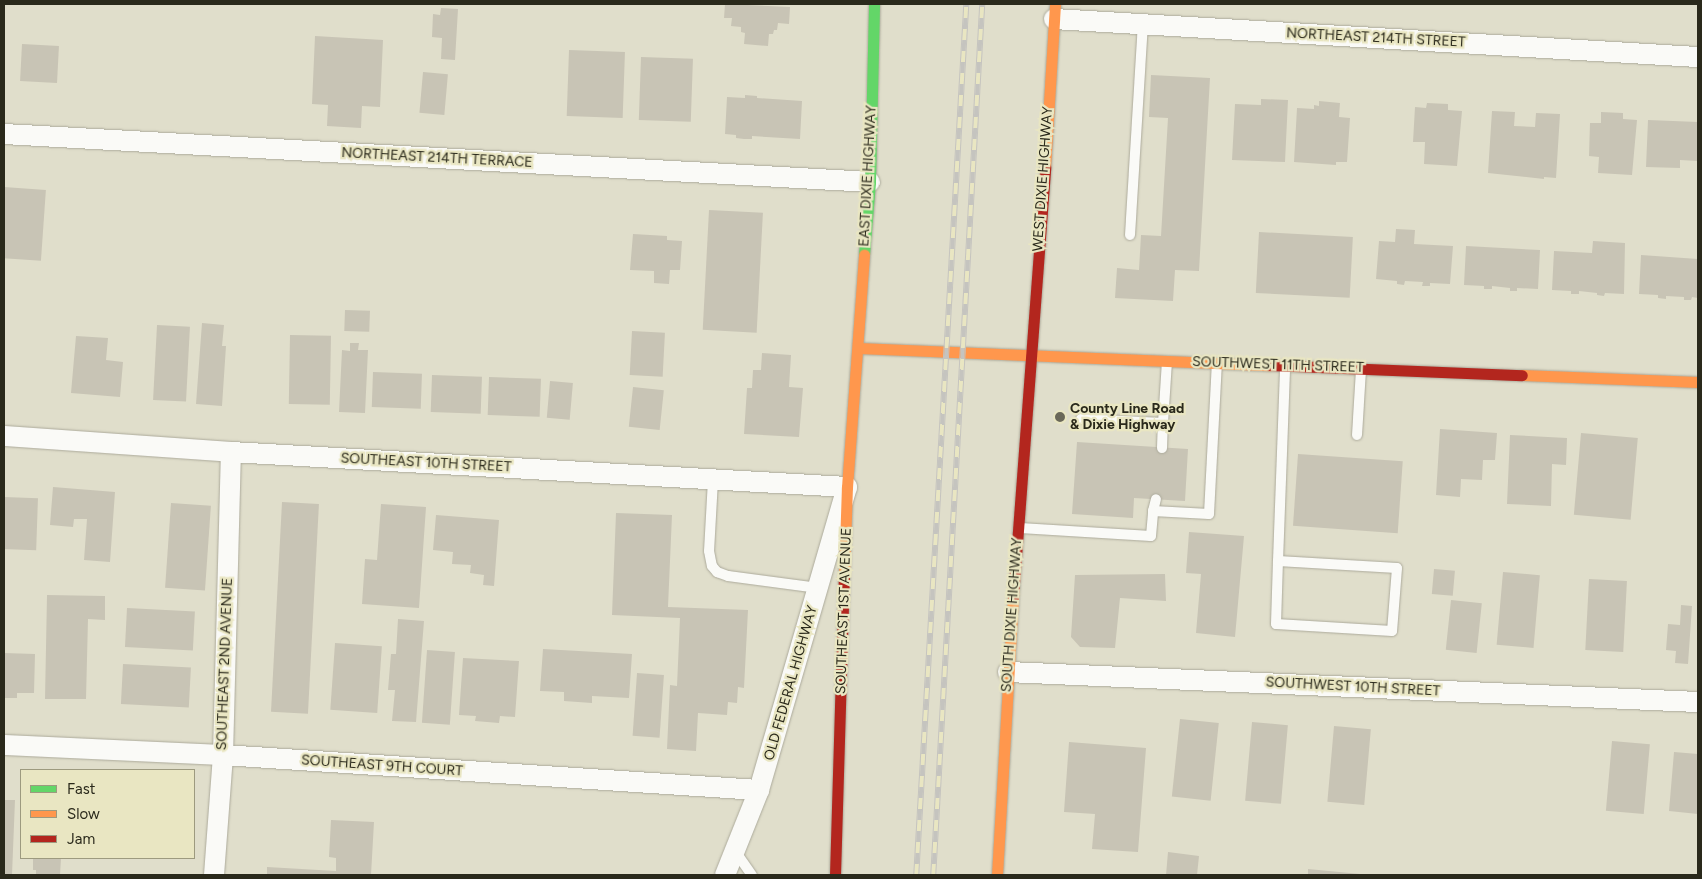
<!DOCTYPE html>
<style>
body{margin:0}
#map{position:relative;width:1702px;height:879px;overflow:hidden;background:#e0decb;font-family:Figtree,sans-serif}
div>[style]{position:absolute}
.building>*{inset:0;background:#c8c4b5;transform-origin:0 0}
.roads{filter:drop-shadow(0 0 1px #acaa9b) drop-shadow(0 0 1px #acaa9b)}
.lane>*{height:10px;margin:-5px;padding:0 5px;transform-origin:5px;border-radius:5px;background:#fafaf7}
.street>*{height:20px;margin:-10px;padding:0 10px;transform-origin:10px;border-radius:10px;background:#fafaf7}
.fast>*{height:11px;margin:-5.5px;padding:0 5.5px;transform-origin:5.5px;border-radius:5.5px;background:#63d668}
.slow>*{height:11px;margin:-5.5px;padding:0 5.5px;transform-origin:5.5px;border-radius:5.5px;background:#ff974d}
.jam>*{height:11px;margin:-5.5px;padding:0 5.5px;transform-origin:5.5px;border-radius:5.5px;background:#b3261e}
.rail>*{height:5.5px;margin-top:-2.75px;transform-origin:0;background:repeating-linear-gradient(90deg,#e9e6c2 0 11px,#c5c4bf 0 22px);box-sizing:border-box;border-block:1px solid #c5c4bf}
.dots>*{width:14px;height:14px;translate:-50% -50%;box-sizing:border-box;border:2px solid #e9e6c2;border-radius:50%}
span{translate:-50% -50%;white-space:nowrap;text-align:center;line-height:1.15;-webkit-text-stroke:4.5px #e9e6c2;paint-order:stroke}
.street-label{font-size:14px;color:#2a291b}
.poi-label{font-size:14px;color:#2a291b;font-weight:700}
.left{translate:0 -50%;text-align:left}
.frame{position:absolute;inset:0;border:5px solid #2a291b;pointer-events:none}
.legend{position:absolute;left:20px;top:769px;width:175px;height:90px;box-sizing:border-box;background:#e9e6c2;border:1px solid #9d9a7f;margin:0;padding:6px 9px;list-style:none;font-size:15px;color:#2a291b}
.legend li{display:flex;align-items:center;gap:10px;height:25px}
.legend b{width:25px;border:1px solid #9d9a7f}
</style>
<div id="map">
<div class="building">
<i style="clip-path:polygon(725px 4px,790px 7px,789px 24px,778px 23px,777px 30px,774px 30px,773px 34px,769px 34px,768px 46px,744px 44px,745px 33px,741px 32px,741px 27px,731px 26px,732px 18px,724px 18px)"></i>
<i style="clip-path:polygon(441px 8px,458px 9px,455px 60px,441px 59px,442px 38px,432px 37px,433px 14px,440px 15px)"></i>
<i style="clip-path:polygon(315px 36px,383px 40px,380px 107px,362px 106px,361px 128px,327px 126px,328px 105px,312px 104px)"></i>
<i style="left:22px;top:44px;width:37px;height:37px;rotate:3deg"></i>
<i style="left:569px;top:50px;width:56px;height:66px;rotate:2deg"></i>
<i style="left:641px;top:57px;width:52px;height:63px;rotate:2deg"></i>
<i style="left:423px;top:72px;width:25px;height:41px;rotate:5deg"></i>
<i style="clip-path:polygon(1151px 75px,1210px 78px,1199px 271px,1175px 270px,1173px 301px,1115px 298px,1117px 268px,1139px 270px,1141px 235px,1161px 236px,1168px 118px,1149px 117px)"></i>
<i style="clip-path:polygon(745px 95px,757px 96px,757px 98px,802px 101px,800px 139px,752px 136px,752px 139px,744px 139px,736px 138px,736px 135px,725px 134px,727px 97px,745px 98px)"></i>
<i style="clip-path:polygon(1261px 99px,1288px 100px,1285px 162px,1232px 160px,1235px 104px,1261px 105px)"></i>
<i style="clip-path:polygon(1319px 101px,1340px 103px,1339px 117px,1350px 118px,1347px 162px,1336px 162px,1336px 165px,1294px 162px,1297px 108px,1314px 109px,1314px 105px,1319px 106px)"></i>
<i style="clip-path:polygon(1427px 103px,1448px 104px,1448px 110px,1462px 111px,1457px 166px,1424px 164px,1425px 142px,1413px 142px,1415px 107px,1426px 108px)"></i>
<i style="clip-path:polygon(1492px 111px,1515px 112px,1514px 126px,1535px 127px,1536px 113px,1560px 114px,1556px 178px,1544px 177px,1544px 179px,1488px 173px)"></i>
<i style="clip-path:polygon(1601px 112px,1623px 113px,1623px 119px,1637px 120px,1632px 175px,1598px 173px,1599px 157px,1589px 156px,1590px 123px,1601px 123px)"></i>
<i style="clip-path:polygon(1648px 120px,1698px 122px,1698px 161px,1680px 160px,1680px 168px,1646px 167px)"></i>
<i style="left:4px;top:187px;width:42px;height:71px;rotate:4deg"></i>
<i style="left:709px;top:210px;width:54px;height:120px;rotate:3deg"></i>
<i style="clip-path:polygon(1396px 229px,1415px 230px,1414px 244px,1453px 246px,1450px 284px,1430px 283px,1430px 286px,1422px 286px,1423px 282px,1405px 281px,1404px 285px,1397px 284px,1397px 281px,1376px 279px,1379px 241px,1395px 242px)"></i>
<i style="left:1259px;top:232px;width:94px;height:61px;rotate:3deg"></i>
<i style="clip-path:polygon(633px 234px,667px 236px,667px 240px,682px 241px,680px 270px,670px 270px,669px 284px,654px 283px,654px 271px,630px 270px)"></i>
<i style="clip-path:polygon(1593px 241px,1625px 243px,1624px 294px,1605px 293px,1604px 296px,1597px 295px,1597px 293px,1579px 291px,1579px 294px,1571px 294px,1571px 291px,1552px 290px,1554px 251px,1592px 253px)"></i>
<i style="clip-path:polygon(1466px 246px,1540px 250px,1538px 289px,1517px 288px,1517px 291px,1510px 291px,1510px 288px,1492px 286px,1492px 289px,1484px 289px,1484px 286px,1464px 285px)"></i>
<i style="clip-path:polygon(1641px 255px,1698px 259px,1698px 298px,1692px 297px,1691px 300px,1684px 300px,1684px 297px,1666px 296px,1666px 299px,1658px 298px,1658px 295px,1639px 294px)"></i>
<i style="left:345px;top:310px;width:25px;height:21px;rotate:2deg"></i>
<i style="clip-path:polygon(202px 323px,224px 325px,222px 346px,226px 346px,222px 406px,196px 404px)"></i>
<i style="left:157px;top:325px;width:33px;height:75px;rotate:3deg"></i>
<i style="left:632px;top:331px;width:33px;height:44px;rotate:3deg"></i>
<i style="left:290px;top:335px;width:41px;height:69px;rotate:1deg"></i>
<i style="clip-path:polygon(76px 336px,108px 338px,106px 360px,123px 362px,120px 397px,71px 393px)"></i>
<i style="clip-path:polygon(350px 343px,359px 343px,358px 350px,368px 350px,365px 413px,339px 412px,342px 350px,350px 351px)"></i>
<i style="clip-path:polygon(762px 353px,791px 355px,789px 387px,803px 388px,799px 437px,744px 434px,747px 388px,752px 388px,753px 370px,761px 370px)"></i>
<i style="left:373px;top:372px;width:49px;height:35px;rotate:2deg"></i>
<i style="left:432px;top:375px;width:50px;height:37px;rotate:2deg"></i>
<i style="left:489px;top:377px;width:52px;height:38px;rotate:2deg"></i>
<i style="left:550px;top:381px;width:23px;height:37px;rotate:5deg"></i>
<i style="left:633px;top:387px;width:31px;height:40px;rotate:6deg"></i>
<i style="clip-path:polygon(1440px 429px,1497px 433px,1495px 460px,1483px 460px,1482px 480px,1461px 479px,1460px 497px,1436px 495px)"></i>
<i style="left:1581px;top:433px;width:57px;height:82px;rotate:5deg"></i>
<i style="clip-path:polygon(1510px 435px,1567px 438px,1566px 465px,1552px 464px,1551px 506px,1507px 504px)"></i>
<i style="clip-path:polygon(1077px 442px,1188px 449px,1185px 501px,1134px 498px,1133px 518px,1072px 514px)"></i>
<i style="left:1298px;top:454px;width:105px;height:72px;rotate:4deg"></i>
<i style="clip-path:polygon(53px 487px,115px 492px,110px 562px,84px 560px,87px 519px,74px 519px,73px 527px,50px 525px)"></i>
<i style="left:4px;top:497px;width:34px;height:52px;rotate:2deg"></i>
<i style="left:282px;top:502px;width:37px;height:210px;rotate:3deg"></i>
<i style="left:171px;top:503px;width:40px;height:85px;rotate:4deg"></i>
<i style="clip-path:polygon(381px 504px,426px 507px,419px 608px,362px 604px,365px 559px,377px 560px)"></i>
<i style="clip-path:polygon(616px 513px,672px 515px,668px 607px,748px 610px,744px 688px,738px 687px,737px 703px,728px 702px,727px 715px,698px 713px,696px 751px,667px 749px,670px 685px,677px 686px,680px 618px,612px 615px)"></i>
<i style="clip-path:polygon(436px 515px,499px 520px,494px 586px,483px 585px,484px 575px,470px 573px,471px 565px,452px 564px,453px 552px,433px 550px)"></i>
<i style="clip-path:polygon(1189px 532px,1244px 536px,1235px 637px,1196px 633px,1201px 574px,1186px 573px)"></i>
<i style="left:1434px;top:569px;width:21px;height:25px;rotate:5deg"></i>
<i style="left:1503px;top:572px;width:37px;height:73px;rotate:5deg"></i>
<i style="clip-path:polygon(1165px 574px,1166px 601px,1120px 598px,1115px 648px,1080px 647px,1071px 637px,1075px 575px)"></i>
<i style="left:1589px;top:579px;width:38px;height:71px;rotate:3deg"></i>
<i style="clip-path:polygon(47px 595px,105px 596px,105px 620px,88px 619px,86px 699px,45px 699px)"></i>
<i style="left:1451px;top:600px;width:31px;height:50px;rotate:6deg"></i>
<i style="clip-path:polygon(1681px 605px,1692px 606px,1688px 664px,1675px 663px,1676px 651px,1666px 650px,1668px 624px,1680px 625px)"></i>
<i style="left:127px;top:608px;width:68px;height:39px;rotate:3deg"></i>
<i style="clip-path:polygon(398px 619px,424px 621px,416px 722px,392px 721px,395px 690px,388px 690px,391px 654px,396px 654px)"></i>
<i style="left:335px;top:643px;width:47px;height:67px;rotate:4deg"></i>
<i style="clip-path:polygon(543px 649px,632px 654px,629px 698px,592px 696px,592px 703px,564px 701px,564px 692px,540px 691px)"></i>
<i style="left:427px;top:650px;width:28px;height:73px;rotate:4deg"></i>
<i style="clip-path:polygon(4px 653px,35px 654px,34px 693px,17px 693px,17px 698px,4px 698px)"></i>
<i style="clip-path:polygon(463px 658px,519px 661px,515px 717px,500px 716px,499px 723px,475px 721px,476px 716px,459px 715px)"></i>
<i style="left:123px;top:664px;width:68px;height:40px;rotate:3deg"></i>
<i style="left:637px;top:673px;width:27px;height:63px;rotate:4deg"></i>
<i style="left:1180px;top:719px;width:39px;height:78px;rotate:6deg"></i>
<i style="left:1252px;top:722px;width:36px;height:79px;rotate:5deg"></i>
<i style="left:1334px;top:726px;width:37px;height:76px;rotate:5deg"></i>
<i style="left:1612px;top:741px;width:38px;height:70px;rotate:5deg"></i>
<i style="clip-path:polygon(1069px 742px,1146px 748px,1138px 852px,1092px 849px,1095px 814px,1064px 812px)"></i>
<i style="clip-path:polygon(1674px 752px,1698px 754px,1698px 814px,1669px 811px)"></i>
<i style="clip-path:polygon(4px 800px,15px 800px,12px 875px,4px 875px)"></i>
<i style="clip-path:polygon(331px 820px,374px 822px,371px 875px,267px 875px,267px 867px,336px 871px,336px 858px,329px 857px)"></i>
<i style="clip-path:polygon(1168px 852px,1199px 856px,1197px 875px,1166px 875px)"></i>
<i style="clip-path:polygon(33px 858px,61px 858px,60px 875px,36px 875px,36px 870px,33px 870px)"></i>
<i style="clip-path:polygon(1308px 869px,1360px 874px,1360px 875px,1308px 875px)"></i>
</div>
<div class="roads">
<div class="lane">
<i style="left:1130px;top:235px;width:211px;rotate:-86.5deg"></i>
<i style="left:1081px;top:419px;width:82px;rotate:2.8deg"></i>
<i style="left:1163px;top:423px;width:62px;rotate:-86.3deg"></i>
<i style="left:1357px;top:435px;width:66px;rotate:-86.5deg"></i>
<i style="left:1162px;top:448px;width:25px;rotate:-88deg"></i>
<i style="left:713px;top:480px;width:71px;rotate:93.2deg"></i>
<i style="left:709px;top:551px;width:15px;rotate:79deg"></i>
<i style="left:712px;top:566px;width:8px;rotate:50deg"></i>
<i style="left:717px;top:572px;width:12px;rotate:20deg"></i>
<i style="left:728px;top:576px;width:91px;rotate:7.6deg"></i>
<i style="left:1153px;top:511px;width:12px;rotate:-76deg"></i>
<i style="left:1020px;top:528px;width:131px;rotate:3.5deg"></i>
<i style="left:1151px;top:536px;width:25px;rotate:-85deg"></i>
<i style="left:1153px;top:511px;width:56px;rotate:3.1deg"></i>
<i style="left:1209px;top:514px;width:151px;rotate:-87deg"></i>
<i style="left:1278px;top:561px;width:119px;rotate:3.4deg"></i>
<i style="left:1397px;top:568px;width:63px;rotate:94.5deg"></i>
<i style="left:1392px;top:631px;width:116px;rotate:-176.5deg"></i>
<i style="left:1276px;top:624px;width:63px;rotate:-88.2deg"></i>
<i style="left:1278px;top:561px;width:195px;rotate:-87.9deg"></i>
<i style="left:735px;top:851px;width:29px;rotate:55deg"></i>
</div>
<div class="street">
<i style="left:1054px;top:19px;width:645px;rotate:3.38deg"></i>
<i style="left:4px;top:134px;width:867px;rotate:3.17deg"></i>
<i style="left:4px;top:436px;width:228px;rotate:4deg"></i>
<i style="left:231px;top:452px;width:617px;rotate:3.25deg"></i>
<i style="left:847px;top:487px;width:316px;rotate:106.2deg"></i>
<i style="left:759px;top:790px;width:92px;rotate:111.8deg"></i>
<i style="left:1008px;top:672px;width:691px;rotate:2.49deg"></i>
<i style="left:4px;top:745px;width:219px;rotate:2.6deg"></i>
<i style="left:223px;top:755px;width:537px;rotate:3.74deg"></i>
<i style="left:214px;top:875px;width:120px;rotate:-85.7deg"></i>
<i style="left:223px;top:755px;width:303px;rotate:-88.5deg"></i>
</div>
<div class="fast">
<i style="left:864px;top:255px;width:73px;rotate:-85.3deg"></i>
<i style="left:870px;top:182px;width:178px;rotate:-88.7deg"></i>
</div>
<div class="slow">
<i style="left:1045px;top:168px;width:164px;rotate:-86.5deg"></i>
<i style="left:858px;top:348px;width:411px;rotate:2.4deg"></i>
<i style="left:1522px;top:375px;width:176px;rotate:2.3deg"></i>
<i style="left:844px;top:576px;width:89px;rotate:-88.1deg"></i>
<i style="left:847px;top:487px;width:233px;rotate:-85.8deg"></i>
<i style="left:997px;top:875px;width:278px;rotate:-86.7deg"></i>
</div>
<div class="jam">
<i style="left:1269px;top:365px;width:253px;rotate:2.3deg"></i>
<i style="left:1013px;top:597px;width:430px;rotate:-85.7deg"></i>
<i style="left:835px;top:875px;width:299px;rotate:-88.3deg"></i>
</div>
</div>
<div class="rail">
<i style="left:916px;top:875px;width:872px;rotate:-86.71deg"></i>
<i style="left:933px;top:875px;width:872px;rotate:-86.78deg"></i>
</div>
<div class="dots">
<i style="left:1060px;top:417px;background:#6a6859"></i>
</div>
<div class="street-label">
<span style="left:1376px;top:38px;rotate:3deg">NORTHEAST 214TH STREET</span>
<span style="left:437px;top:158px;rotate:3deg">NORTHEAST 214TH TERRACE</span>
<span style="left:868px;top:176px;rotate:-87deg">EAST DIXIE HIGHWAY</span>
<span style="left:1043px;top:179px;rotate:-86deg">WEST DIXIE HIGHWAY</span>
<span style="left:1278px;top:365px;rotate:2deg">SOUTHWEST 11TH STREET</span>
<span style="left:426px;top:463px;rotate:3deg">SOUTHEAST 10TH STREET</span>
<span style="left:844px;top:611px;rotate:-88deg">SOUTHEAST 1ST AVENUE</span>
<span style="left:1012px;top:615px;rotate:-86deg">SOUTH DIXIE HIGHWAY</span>
<span style="left:225px;top:664px;rotate:-88deg">SOUTHEAST 2ND AVENUE</span>
<span style="left:791px;top:683px;rotate:-74deg">OLD FEDERAL HIGHWAY</span>
<span style="left:1353px;top:687px;rotate:3deg">SOUTHWEST 10TH STREET</span>
<span style="left:382px;top:766px;rotate:4deg">SOUTHEAST 9TH COURT</span>
</div>
<div class="poi-label">
<span class="left" style="left:1070px;top:417px">County Line Road<br>&amp; Dixie Highway</span>
</div>
<div class="frame"></div>
<ul class="legend">
<li><b style="height:6px;background:#63d668"></b>Fast</li>
<li><b style="height:6px;background:#ff974d"></b>Slow</li>
<li><b style="height:6px;background:#b3261e"></b>Jam</li>
</ul>
</div>
